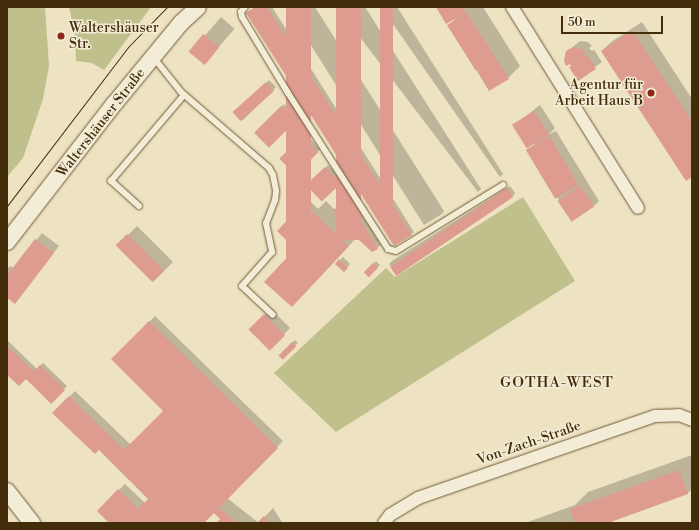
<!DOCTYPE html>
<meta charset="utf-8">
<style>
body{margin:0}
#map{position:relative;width:699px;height:530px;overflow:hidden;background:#ede2c1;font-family:"Libre Bodoni",serif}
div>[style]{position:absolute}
.green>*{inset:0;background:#c0c08d}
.shadow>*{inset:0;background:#0003;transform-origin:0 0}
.building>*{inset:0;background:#de9c91;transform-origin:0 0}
.roads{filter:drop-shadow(0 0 1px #6e5a37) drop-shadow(0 0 1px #6e5a37)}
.service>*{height:6px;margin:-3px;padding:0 3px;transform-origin:3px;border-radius:3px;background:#f3ecd7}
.minor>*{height:12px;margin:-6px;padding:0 6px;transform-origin:6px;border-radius:6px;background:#f3ecd7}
.secondary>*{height:16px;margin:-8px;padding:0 8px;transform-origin:8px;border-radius:8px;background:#f3ecd7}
.tram>*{height:1px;margin:-0.5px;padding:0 0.5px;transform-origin:0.5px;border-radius:0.5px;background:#432c09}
.dots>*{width:11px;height:11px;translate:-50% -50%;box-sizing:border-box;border:2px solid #f3ecd7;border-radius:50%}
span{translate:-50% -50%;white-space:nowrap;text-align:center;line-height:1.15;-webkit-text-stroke:3px #f3ecd7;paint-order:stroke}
.poi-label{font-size:14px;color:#432c09}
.left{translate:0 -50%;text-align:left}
.right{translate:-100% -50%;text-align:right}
.street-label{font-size:14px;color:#432c09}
.neighbourhood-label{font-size:15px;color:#432c09;letter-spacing:1px}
.frame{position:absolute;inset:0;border:8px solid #432c09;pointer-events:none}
.scale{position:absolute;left:561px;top:16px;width:102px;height:18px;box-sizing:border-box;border:2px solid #432c09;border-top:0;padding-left:5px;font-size:12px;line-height:14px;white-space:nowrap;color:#432c09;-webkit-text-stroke:3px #f3ecd7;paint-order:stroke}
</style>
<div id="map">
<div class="green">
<i style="clip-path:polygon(7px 7px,45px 7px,49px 66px,43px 99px,23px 158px,7px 177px)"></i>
<i style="clip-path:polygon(69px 7px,151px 7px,104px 70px,92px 63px,76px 61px,75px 35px)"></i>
<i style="clip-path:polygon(523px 197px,575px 281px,336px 432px,274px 373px,386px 268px,395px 277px)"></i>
</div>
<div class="shadow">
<i style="clip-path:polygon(255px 7px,272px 7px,414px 232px,411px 234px,247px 13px)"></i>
<i style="clip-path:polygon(287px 7px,315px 7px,444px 211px,442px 214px,424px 225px)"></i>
<i style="clip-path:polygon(337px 7px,365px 7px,481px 189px,478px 192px)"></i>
<i style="clip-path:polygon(381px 7px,397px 7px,503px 174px,500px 177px)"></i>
<i style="clip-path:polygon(437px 7px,483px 7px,520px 66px,508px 78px,489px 90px,449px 25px,455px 19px)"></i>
<i style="left:221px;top:17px;width:18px;height:47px;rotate:41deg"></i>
<i style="clip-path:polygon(642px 22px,692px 99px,692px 175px,602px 51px,611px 42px)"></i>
<i style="clip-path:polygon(580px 41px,588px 42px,592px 46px,589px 48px,592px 51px,594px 50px,602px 62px,578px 79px,567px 52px)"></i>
<i style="left:269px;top:80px;width:10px;height:47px;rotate:45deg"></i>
<i style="left:284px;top:104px;width:20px;height:41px;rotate:45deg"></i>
<i style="clip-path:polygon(540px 105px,555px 128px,549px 134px,556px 131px,599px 201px,593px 207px,571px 219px,528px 151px,535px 145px,513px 126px)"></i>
<i style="left:306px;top:134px;width:21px;height:35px;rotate:47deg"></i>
<i style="left:328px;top:165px;width:21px;height:28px;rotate:45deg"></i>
<i style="clip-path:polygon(510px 186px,515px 193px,513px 196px,394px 272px,389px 264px,392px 261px)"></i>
<i style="clip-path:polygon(evenodd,352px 199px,381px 245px,373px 251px,358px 236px,304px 294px,297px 248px,297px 212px,309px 200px,318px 209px,326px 201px,335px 210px,352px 199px,346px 217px,349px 223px,344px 218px,346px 217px)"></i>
<i style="left:137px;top:226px;width:51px;height:28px;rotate:45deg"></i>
<i style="clip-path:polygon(42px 233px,59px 246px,15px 303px,7px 297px,7px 269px,10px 266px,14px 268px)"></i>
<i style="left:343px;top:257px;width:10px;height:10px;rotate:45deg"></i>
<i style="clip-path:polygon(376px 261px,380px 265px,369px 276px,366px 272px)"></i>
<i style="left:271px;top:309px;width:27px;height:30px;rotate:45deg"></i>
<i style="clip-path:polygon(155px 316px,283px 441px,227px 498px,259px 523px,273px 508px,282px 522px,280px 523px,218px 523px,222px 519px,214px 512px,203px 523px,110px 523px,98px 511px,125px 484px,145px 503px,149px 499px,99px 449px,54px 413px,75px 391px,131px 445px,164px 411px,112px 359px)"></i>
<i style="clip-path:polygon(7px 340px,37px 369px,43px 363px,67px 386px,51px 403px,26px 378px,7px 373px)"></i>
<i style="left:295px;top:340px;width:4px;height:22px;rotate:45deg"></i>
<i style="clip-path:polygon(692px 455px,692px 489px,687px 494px,604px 523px,525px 523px,575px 505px,588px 492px)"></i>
</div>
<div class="building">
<i style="clip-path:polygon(255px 7px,267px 7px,412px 235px,394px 246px,246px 13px)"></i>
<i style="left:286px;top:7px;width:25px;height:259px"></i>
<i style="left:336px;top:7px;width:25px;height:233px"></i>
<i style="left:380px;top:7px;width:13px;height:209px"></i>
<i style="clip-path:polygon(436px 7px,463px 7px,466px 13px,446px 24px)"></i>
<i style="clip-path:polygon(467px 13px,509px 79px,489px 91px,477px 71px,486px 65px,476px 71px,447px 25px)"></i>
<i style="clip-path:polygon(632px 30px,692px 122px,692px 177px,686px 181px,601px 51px)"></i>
<i style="left:203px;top:34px;width:21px;height:23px;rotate:39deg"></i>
<i style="clip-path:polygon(573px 47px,584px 50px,586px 52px,584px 54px,585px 57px,588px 55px,596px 69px,578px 81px,569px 67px,571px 66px,570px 64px,566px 66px,564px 60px,566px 51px)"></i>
<i style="left:266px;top:82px;width:12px;height:45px;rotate:48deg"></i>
<i style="left:281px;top:106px;width:21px;height:38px;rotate:45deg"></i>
<i style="left:534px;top:111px;width:28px;height:26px;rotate:58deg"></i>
<i style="left:302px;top:136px;width:23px;height:32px;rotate:45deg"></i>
<i style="left:549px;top:136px;width:57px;height:27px;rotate:59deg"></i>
<i style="left:325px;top:167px;width:23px;height:26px;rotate:47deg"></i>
<i style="left:580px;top:186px;width:25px;height:27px;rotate:56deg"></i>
<i style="left:507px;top:188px;width:11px;height:141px;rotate:56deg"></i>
<i style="clip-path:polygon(349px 200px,378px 249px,372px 252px,359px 240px,346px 219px,340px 222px,333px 210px)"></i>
<i style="clip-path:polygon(296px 211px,306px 220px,313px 212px,349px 246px,292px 307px,264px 282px,295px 249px,277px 231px)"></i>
<i style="left:127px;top:234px;width:52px;height:16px;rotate:45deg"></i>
<i style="clip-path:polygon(35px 239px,54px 253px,15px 304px,7px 298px,7px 273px,8px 274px)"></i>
<i style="clip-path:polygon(339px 259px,348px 268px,344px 272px,335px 264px)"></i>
<i style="left:373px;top:263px;width:7px;height:13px;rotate:45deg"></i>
<i style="left:264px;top:314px;width:30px;height:22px;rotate:45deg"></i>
<i style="clip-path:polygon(149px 321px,278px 448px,219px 508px,237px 523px,216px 523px,220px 519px,214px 513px,204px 523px,109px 523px,97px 511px,118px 489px,138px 509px,148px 499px,99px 450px,95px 454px,52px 413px,69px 396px,124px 450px,163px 411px,111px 359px)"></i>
<i style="left:292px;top:342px;width:6px;height:19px;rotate:45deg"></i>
<i style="clip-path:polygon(7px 346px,34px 371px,40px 365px,65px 390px,51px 404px,26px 379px,19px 386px,7px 375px)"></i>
<i style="clip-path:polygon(679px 470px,688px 494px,608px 523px,575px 523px,570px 509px)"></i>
<i style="clip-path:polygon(264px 516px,268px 523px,257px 523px)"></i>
</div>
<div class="roads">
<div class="service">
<i style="left:245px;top:7px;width:6px;rotate:129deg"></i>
<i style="left:241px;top:12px;width:5px;rotate:79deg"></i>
<i style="left:242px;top:17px;width:89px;rotate:58.8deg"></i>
<i style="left:288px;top:93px;width:185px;rotate:57.3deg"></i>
<i style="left:388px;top:249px;width:8px;rotate:14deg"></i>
<i style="left:396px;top:251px;width:6px;rotate:-31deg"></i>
<i style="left:401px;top:248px;width:120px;rotate:-31.7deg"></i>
<i style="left:154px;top:58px;width:43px;rotate:51.5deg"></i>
<i style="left:181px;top:92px;width:116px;rotate:40.8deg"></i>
<i style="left:269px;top:168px;width:8px;rotate:60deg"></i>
<i style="left:273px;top:175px;width:16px;rotate:79deg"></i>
<i style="left:276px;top:191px;width:9px;rotate:96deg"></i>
<i style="left:275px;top:200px;width:25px;rotate:111deg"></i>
<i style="left:266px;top:223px;width:30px;rotate:78deg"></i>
<i style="left:272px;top:252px;width:45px;rotate:131.4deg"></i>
<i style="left:242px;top:286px;width:42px;rotate:43.1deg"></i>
<i style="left:139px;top:206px;width:38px;rotate:-138deg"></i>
<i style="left:111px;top:181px;width:113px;rotate:-49.7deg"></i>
</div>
<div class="minor">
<i style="left:512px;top:7px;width:237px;rotate:57.9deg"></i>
<i style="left:384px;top:523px;width:10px;rotate:-53deg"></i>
<i style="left:390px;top:515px;width:33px;rotate:-31deg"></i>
<i style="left:418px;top:498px;width:251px;rotate:-19.1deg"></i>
<i style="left:655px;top:416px;width:24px;rotate:-2deg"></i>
<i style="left:679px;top:415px;width:14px;rotate:21deg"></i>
</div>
<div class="secondary">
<i style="left:7px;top:242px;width:176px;rotate:-52.2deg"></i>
<i style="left:115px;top:103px;width:104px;rotate:-50.5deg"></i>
<i style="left:181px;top:23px;width:23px;rotate:-43deg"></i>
<i style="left:7px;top:491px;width:41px;rotate:52deg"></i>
</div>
</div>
<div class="tram">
<i style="left:7px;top:206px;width:201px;rotate:-52.7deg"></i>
<i style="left:129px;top:46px;width:54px;rotate:-45.7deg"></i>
</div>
<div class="dots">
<i style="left:61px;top:36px;background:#8f2418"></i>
<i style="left:651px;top:93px;background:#8f2418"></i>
</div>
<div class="poi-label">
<span class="left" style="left:69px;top:36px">Waltershäuser<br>Str.</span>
<span class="right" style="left:643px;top:93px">Agentur für<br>Arbeit Haus B</span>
</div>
<div class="street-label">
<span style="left:101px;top:123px;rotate:-52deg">Waltershäuser Straße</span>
<span style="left:529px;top:443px;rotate:-19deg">Von-Zach-Straße</span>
</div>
<div class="neighbourhood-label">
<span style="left:557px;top:383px">GOTHA-WEST</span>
</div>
<div class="frame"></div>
<div class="scale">50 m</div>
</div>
